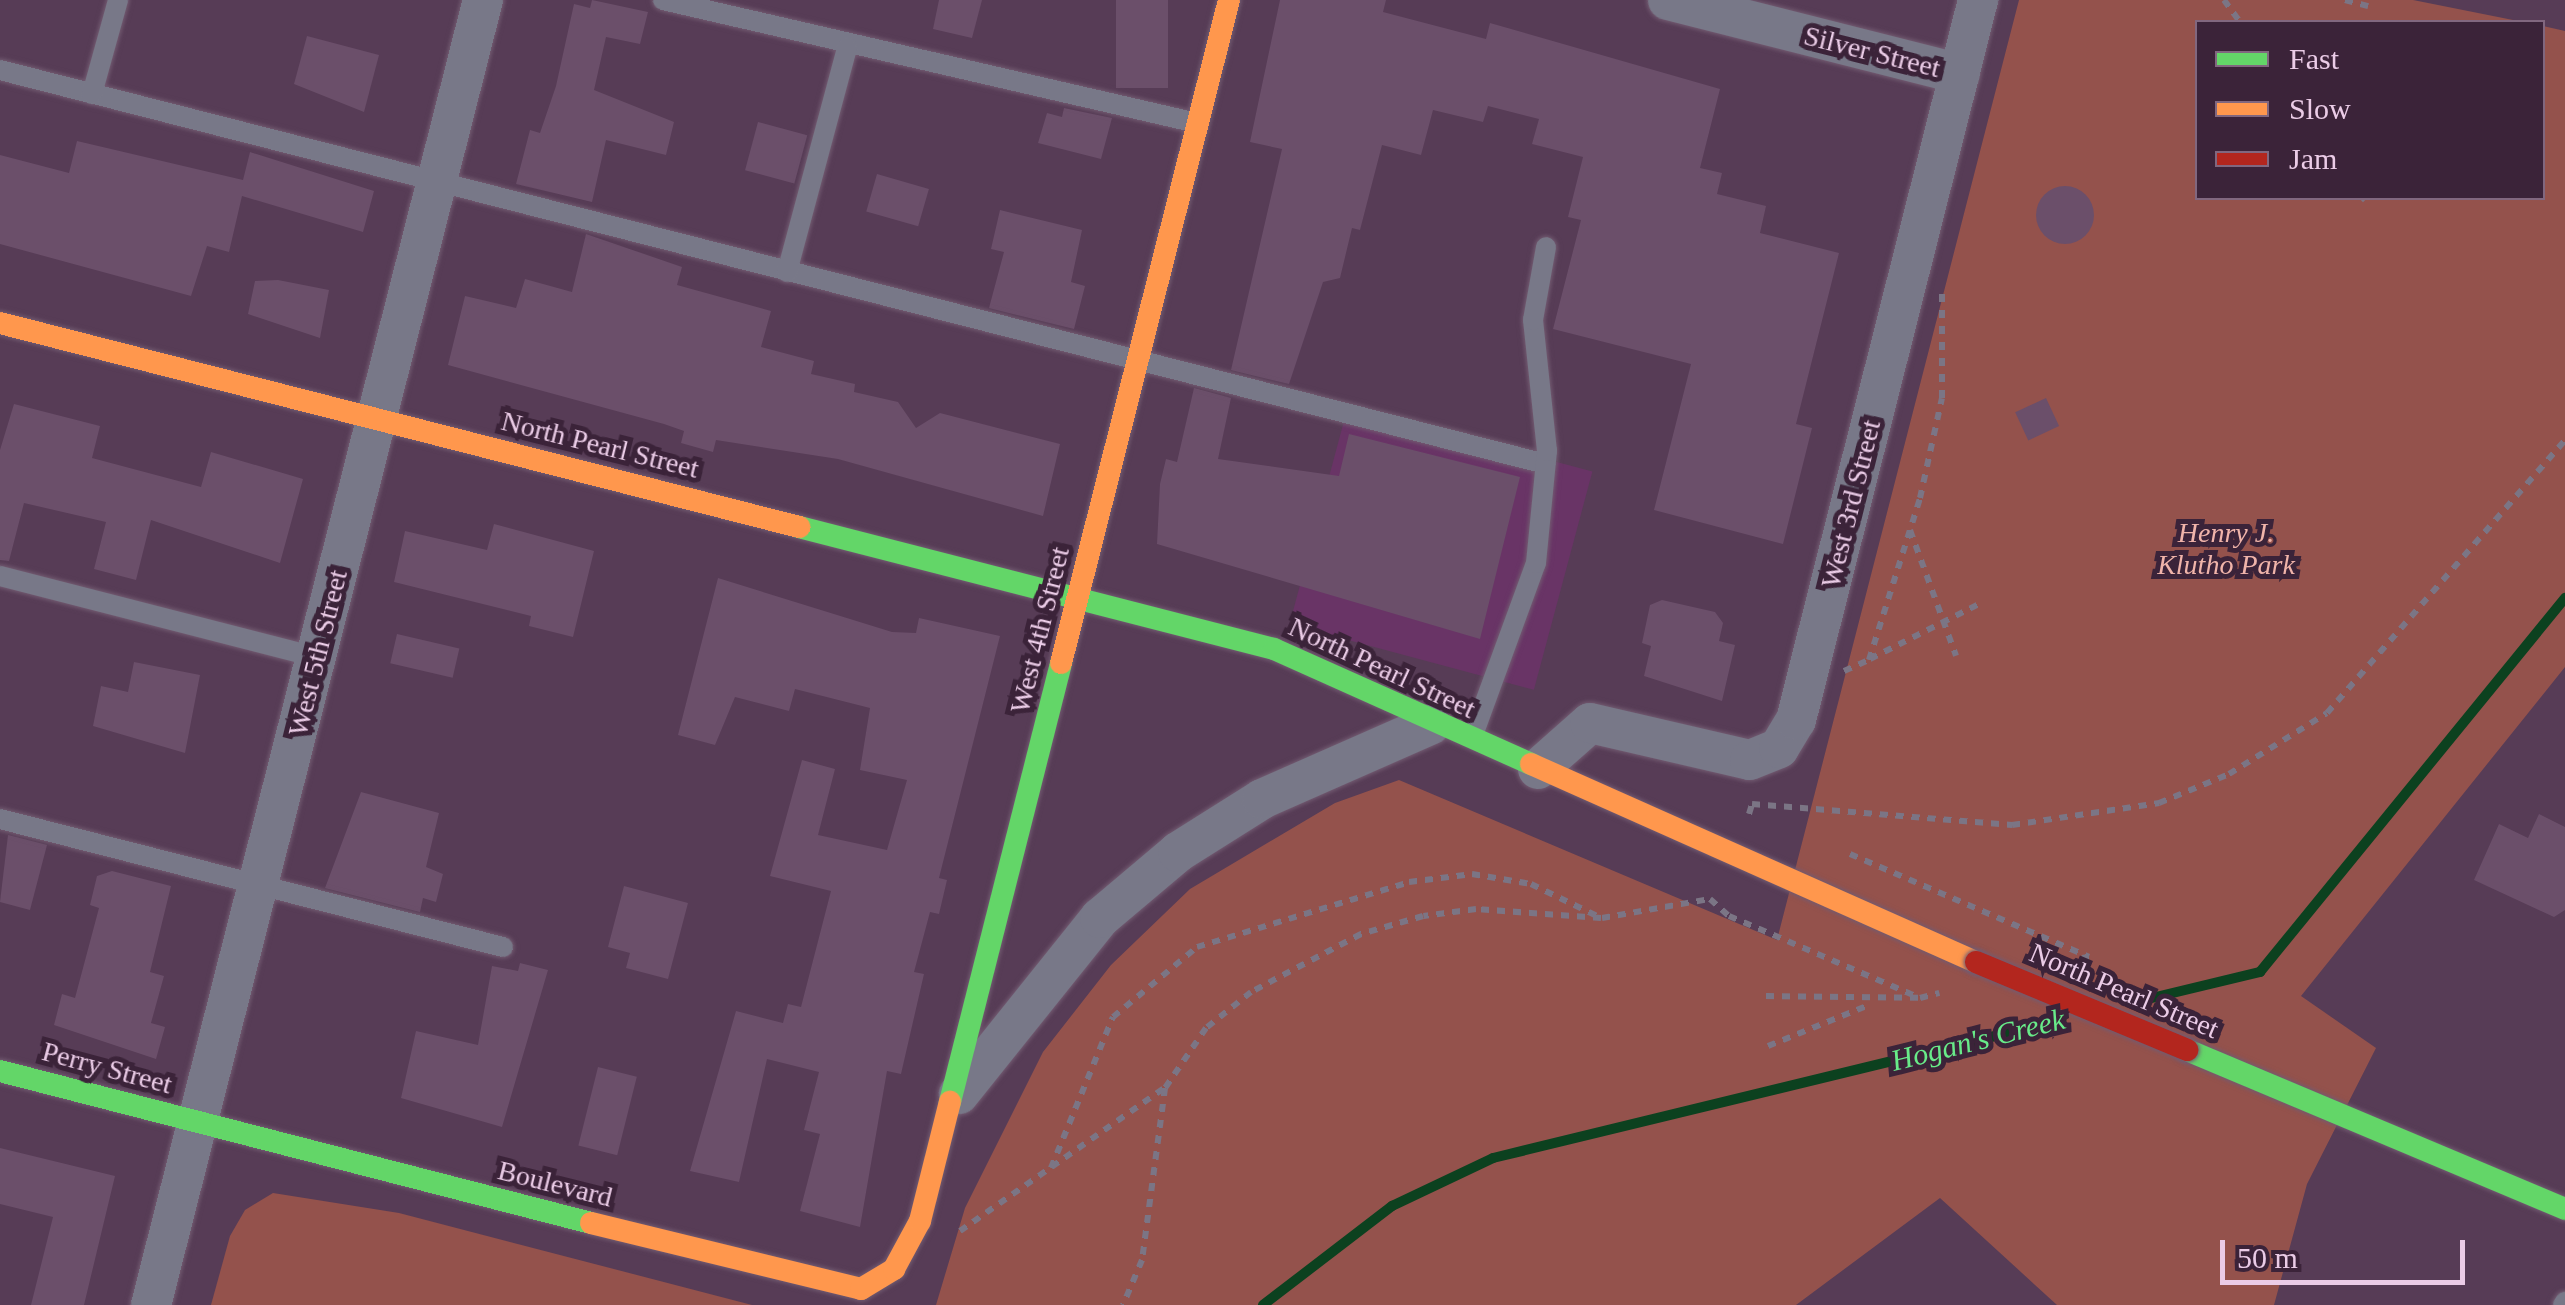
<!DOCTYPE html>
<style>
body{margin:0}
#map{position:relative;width:2565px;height:1305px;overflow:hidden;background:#573c56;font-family:Georgia,serif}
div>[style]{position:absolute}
.built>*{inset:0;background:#693466;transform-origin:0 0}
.green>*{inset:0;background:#94524c}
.stream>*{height:10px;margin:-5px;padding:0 5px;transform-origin:5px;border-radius:5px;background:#0c411f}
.building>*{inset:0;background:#6b4f6a;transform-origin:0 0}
.round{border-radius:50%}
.path>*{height:6px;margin-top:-3px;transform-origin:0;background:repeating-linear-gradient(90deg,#7b7585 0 8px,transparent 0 16px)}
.roads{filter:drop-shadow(0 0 2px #725b71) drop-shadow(0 0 2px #725b71)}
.lane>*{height:20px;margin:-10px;padding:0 10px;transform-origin:10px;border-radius:10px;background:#787888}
.street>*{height:40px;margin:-20px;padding:0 20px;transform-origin:20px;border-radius:20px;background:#787888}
.fast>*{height:22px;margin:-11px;padding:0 11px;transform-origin:11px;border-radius:11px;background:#63d668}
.slow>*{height:22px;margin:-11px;padding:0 11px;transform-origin:11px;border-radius:11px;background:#ff974d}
.bridges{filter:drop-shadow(0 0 2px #725b71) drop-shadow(0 0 2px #725b71)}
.jam-bridge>*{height:22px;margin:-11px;padding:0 11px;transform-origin:11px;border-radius:11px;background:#b3261e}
span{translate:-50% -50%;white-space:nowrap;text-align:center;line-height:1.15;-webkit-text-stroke:10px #3b2339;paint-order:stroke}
.street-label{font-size:28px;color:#ebcce7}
.park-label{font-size:28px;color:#f0b4aa;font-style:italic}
.water-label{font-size:30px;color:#68eb89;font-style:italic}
.legend{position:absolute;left:2195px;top:20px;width:350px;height:180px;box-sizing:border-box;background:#3b2339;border:2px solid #81677f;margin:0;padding:12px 18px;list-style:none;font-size:30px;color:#ebcce7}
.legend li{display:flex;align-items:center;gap:20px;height:50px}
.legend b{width:50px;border:2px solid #81677f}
.scale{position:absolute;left:2220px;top:1240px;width:245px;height:45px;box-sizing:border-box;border:5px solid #ebcce7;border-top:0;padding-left:12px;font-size:30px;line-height:35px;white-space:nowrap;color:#ebcce7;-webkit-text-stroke:8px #3b2339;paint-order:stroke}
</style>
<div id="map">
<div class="built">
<i style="left:1348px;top:406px;width:253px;height:226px;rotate:15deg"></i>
</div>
<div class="green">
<i style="clip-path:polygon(2019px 0,2413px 0,2523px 22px,2198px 22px,2198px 198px,2542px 198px,2543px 26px,2565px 31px,2565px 667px,2301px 996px,2376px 1048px,2307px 1184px,2274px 1305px,2057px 1305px,1940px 1198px,1796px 1305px,936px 1305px,965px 1208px,1043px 1052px,1111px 965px,1190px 889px,1335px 803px,1399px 780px,1777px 940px)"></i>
<i style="clip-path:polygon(273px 1193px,399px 1213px,752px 1305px,211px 1305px,230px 1236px,245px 1210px)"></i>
</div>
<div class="stream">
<i style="left:2131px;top:1003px;width:133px;rotate:-13.5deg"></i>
<i style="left:2260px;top:972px;width:483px;rotate:-50.8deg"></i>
<i style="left:1263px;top:1305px;width:163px;rotate:-37.5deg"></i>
<i style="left:1392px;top:1206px;width:112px;rotate:-25.4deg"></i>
<i style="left:1493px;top:1158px;width:585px;rotate:-13.66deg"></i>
</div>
<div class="building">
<i style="clip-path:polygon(592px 0,648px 12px,640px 44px,606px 37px,594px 90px,674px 122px,666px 155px,606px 140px,592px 202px,516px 184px,530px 130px,540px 133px,556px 86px,574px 4px,590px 8px)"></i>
<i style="clip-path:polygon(939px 0,982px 0,972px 38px,933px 29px)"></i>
<i style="left:1116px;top:0;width:52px;height:88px"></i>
<i style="clip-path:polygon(1280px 0,1386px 0,1383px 12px,1486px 39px,1490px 23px,1720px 89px,1700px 168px,1722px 173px,1717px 194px,1766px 206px,1760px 233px,1839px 253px,1796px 424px,1812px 428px,1783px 544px,1654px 510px,1691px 364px,1553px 329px,1581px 220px,1568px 217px,1583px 157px,1532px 144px,1539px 119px,1488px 106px,1483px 122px,1433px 110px,1421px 155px,1382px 145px,1360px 230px,1352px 228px,1340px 278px,1323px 282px,1289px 384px,1231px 370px,1282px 149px,1250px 142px)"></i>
<i style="clip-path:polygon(307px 36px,379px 55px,364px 112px,294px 84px)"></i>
<i style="clip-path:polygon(1064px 108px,1112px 118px,1101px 159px,1038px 143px,1047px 113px,1062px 117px)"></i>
<i style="left:758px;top:122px;width:51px;height:50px;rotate:15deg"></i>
<i style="clip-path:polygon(77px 141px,243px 180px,250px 152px,374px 191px,363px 232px,242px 196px,229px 252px,207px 246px,191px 296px,0 244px,0 155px,69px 173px)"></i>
<i style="left:877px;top:174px;width:54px;height:39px;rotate:16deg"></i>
<i class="round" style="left:2036px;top:186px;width:58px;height:58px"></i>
<i style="clip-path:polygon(1000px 210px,1082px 230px,1071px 282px,1085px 286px,1074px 329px,989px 308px,1004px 252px,991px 249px)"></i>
<i style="clip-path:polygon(586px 234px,682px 267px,677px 285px,771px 311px,761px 347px,814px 361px,811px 374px,855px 384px,854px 392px,898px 402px,916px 428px,940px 413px,1060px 444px,1043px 516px,838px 459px,716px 440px,713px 452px,681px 443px,684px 431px,664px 424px,448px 365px,465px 296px,516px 308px,525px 279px,572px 292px)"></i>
<i style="clip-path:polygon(278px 280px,329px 290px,320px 338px,248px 314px,255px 281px)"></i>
<i style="clip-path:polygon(1194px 388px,1231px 398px,1218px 459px,1339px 476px,1349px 434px,1520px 477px,1480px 639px,1157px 544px,1160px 484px,1166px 459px,1177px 462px)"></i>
<i style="left:2046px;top:398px;width:31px;height:34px;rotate:65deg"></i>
<i style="clip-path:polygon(14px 404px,100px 426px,92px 458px,201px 487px,211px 452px,303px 479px,280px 563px,151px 520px,136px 580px,94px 569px,106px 522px,24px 503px,9px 561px,0 560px,0 450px)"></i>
<i style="clip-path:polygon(494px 524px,594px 551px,573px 637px,529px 626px,531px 616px,394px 582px,405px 531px,487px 550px)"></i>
<i style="clip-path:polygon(718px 578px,892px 632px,916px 633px,919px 618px,1000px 636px,939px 878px,947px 880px,939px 914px,930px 912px,914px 972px,924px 974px,901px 1074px,887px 1071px,860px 1227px,800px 1211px,820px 1134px,804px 1130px,819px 1072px,767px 1059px,739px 1182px,690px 1171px,736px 1011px,783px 1023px,788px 1004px,801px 1007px,831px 891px,770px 876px,802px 760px,835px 769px,818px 835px,887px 850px,907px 780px,860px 770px,870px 708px,795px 689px,789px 711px,735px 697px,715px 745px,678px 735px)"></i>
<i style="clip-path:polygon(1662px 600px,1715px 612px,1723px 623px,1719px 641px,1735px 645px,1722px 701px,1644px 676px,1651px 646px,1642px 643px,1650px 605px)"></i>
<i style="left:397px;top:634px;width:64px;height:30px;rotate:13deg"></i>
<i style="clip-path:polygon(134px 662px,200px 675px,185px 753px,93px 726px,101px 686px,128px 692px)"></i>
<i style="clip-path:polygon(361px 792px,439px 813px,426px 867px,443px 874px,436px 902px,423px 898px,420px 912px,325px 888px)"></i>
<i style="clip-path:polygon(2539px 814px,2565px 827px,2565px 910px,2554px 917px,2474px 880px,2499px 824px,2528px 838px)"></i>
<i style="clip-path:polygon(8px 835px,47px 845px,30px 910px,0 902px)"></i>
<i style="clip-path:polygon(112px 871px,171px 886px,150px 972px,164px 976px,151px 1023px,165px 1027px,156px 1059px,54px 1025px,62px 994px,75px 998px,99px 908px,90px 905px,97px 876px)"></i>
<i style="clip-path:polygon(624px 886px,688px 903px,668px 979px,626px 968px,630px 953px,608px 947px)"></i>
<i style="clip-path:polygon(520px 963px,548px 970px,502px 1127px,401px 1098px,416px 1031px,478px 1045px,492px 966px,518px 971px)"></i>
<i style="left:598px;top:1067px;width:40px;height:81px;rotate:14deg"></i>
<i style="clip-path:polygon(0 1148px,115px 1176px,84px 1305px,31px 1305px,53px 1217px,0 1204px)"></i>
</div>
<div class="path">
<i style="left:2224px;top:0;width:27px;rotate:54deg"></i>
<i style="left:2345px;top:0;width:24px;rotate:15deg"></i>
<i style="left:2363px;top:198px;width:3px;rotate:45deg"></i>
<i style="left:1910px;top:530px;width:134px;rotate:69.9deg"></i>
<i style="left:1870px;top:659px;width:124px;rotate:-26.8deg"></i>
<i style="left:1844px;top:671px;width:27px;rotate:-24deg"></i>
<i style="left:1869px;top:660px;width:170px;rotate:-72.5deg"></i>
<i style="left:1920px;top:498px;width:102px;rotate:-77.6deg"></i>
<i style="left:1942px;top:398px;width:112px;rotate:-90deg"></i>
<i style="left:1749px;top:814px;width:10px;rotate:-73deg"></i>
<i style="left:1752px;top:804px;width:261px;rotate:4.6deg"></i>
<i style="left:2012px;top:825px;width:149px;rotate:-8.5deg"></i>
<i style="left:2159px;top:803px;width:76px;rotate:-22.5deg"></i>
<i style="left:2229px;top:774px;width:115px;rotate:-31.9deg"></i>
<i style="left:2327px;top:713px;width:362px;rotate:-48.9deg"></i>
<i style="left:1850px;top:854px;width:260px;rotate:23.3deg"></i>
<i style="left:2089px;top:957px;width:7px;rotate:172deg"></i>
<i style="left:1602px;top:918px;width:110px;rotate:-10deg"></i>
<i style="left:1710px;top:899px;width:25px;rotate:42deg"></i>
<i style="left:1729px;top:916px;width:208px;rotate:23.2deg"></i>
<i style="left:1920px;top:998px;width:20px;rotate:-15deg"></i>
<i style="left:1766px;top:996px;width:153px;rotate:0.7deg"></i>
<i style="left:1768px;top:1046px;width:109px;rotate:-22.1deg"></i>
<i style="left:1051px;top:1168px;width:163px;rotate:-67.7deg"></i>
<i style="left:1113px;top:1017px;width:109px;rotate:-39.8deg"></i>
<i style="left:1197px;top:947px;width:222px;rotate:-17deg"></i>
<i style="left:1409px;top:882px;width:64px;rotate:-7.2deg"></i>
<i style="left:1472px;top:874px;width:60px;rotate:9.6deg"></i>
<i style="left:1531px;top:884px;width:78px;rotate:25.9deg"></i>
<i style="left:1601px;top:918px;width:125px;rotate:-175.9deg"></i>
<i style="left:1476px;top:909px;width:53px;rotate:172.5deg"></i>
<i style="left:1423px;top:916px;width:65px;rotate:163.8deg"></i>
<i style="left:1361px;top:934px;width:124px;rotate:152.2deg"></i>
<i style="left:1251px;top:992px;width:58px;rotate:141.3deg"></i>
<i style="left:1206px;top:1028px;width:73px;rotate:124.3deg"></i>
<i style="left:1165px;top:1088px;width:174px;rotate:97.6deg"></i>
<i style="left:1142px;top:1260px;width:49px;rotate:112.9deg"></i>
<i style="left:960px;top:1231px;width:248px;rotate:-35deg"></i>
</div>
<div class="roads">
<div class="lane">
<i style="left:663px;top:0;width:548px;rotate:12.97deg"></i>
<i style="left:0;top:70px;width:1595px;rotate:14.3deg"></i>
<i style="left:92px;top:94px;width:98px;rotate:-74.5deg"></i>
<i style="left:787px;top:272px;width:232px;rotate:-75deg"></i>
<i style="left:0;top:576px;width:326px;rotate:14.4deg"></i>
<i style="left:1473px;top:735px;width:183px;rotate:-69.9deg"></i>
<i style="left:1536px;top:563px;width:113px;rotate:-84.4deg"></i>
<i style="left:1547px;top:451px;width:132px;rotate:-96.1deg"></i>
<i style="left:1533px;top:320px;width:74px;rotate:-79.9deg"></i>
<i style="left:0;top:819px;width:519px;rotate:14.28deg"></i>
<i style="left:2563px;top:1305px;width:4px;rotate:-56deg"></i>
</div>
<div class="street">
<i style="left:1668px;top:0;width:301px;rotate:14.2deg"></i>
<i style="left:1538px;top:769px;width:69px;rotate:-41.5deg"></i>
<i style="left:1590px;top:723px;width:164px;rotate:13deg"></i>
<i style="left:1750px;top:760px;width:31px;rotate:-22deg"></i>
<i style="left:1779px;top:748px;width:33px;rotate:-59deg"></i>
<i style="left:1796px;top:720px;width:743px;rotate:-75.81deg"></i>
<i style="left:959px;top:1094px;width:226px;rotate:-51.3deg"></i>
<i style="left:1100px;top:918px;width:102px;rotate:-40.2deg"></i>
<i style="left:1178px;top:852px;width:99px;rotate:-32.2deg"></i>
<i style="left:1262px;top:799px;width:184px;rotate:-23.8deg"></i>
<i style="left:151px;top:1305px;width:1347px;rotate:-75.73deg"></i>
</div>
<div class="fast">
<i style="left:799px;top:527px;width:490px;rotate:14.4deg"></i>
<i style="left:1274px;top:649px;width:282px;rotate:24.1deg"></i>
<i style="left:2187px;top:1050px;width:410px;rotate:22.8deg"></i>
<i style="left:0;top:1071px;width:610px;rotate:14.42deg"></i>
<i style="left:950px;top:1102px;width:453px;rotate:-75.8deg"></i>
</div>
<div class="slow">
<i style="left:0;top:323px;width:825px;rotate:14.32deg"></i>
<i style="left:1061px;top:663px;width:684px;rotate:-75.78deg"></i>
<i style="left:1531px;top:764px;width:487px;rotate:24deg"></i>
<i style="left:591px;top:1223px;width:278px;rotate:13.7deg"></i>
<i style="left:861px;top:1289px;width:39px;rotate:-31deg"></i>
<i style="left:894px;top:1269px;width:55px;rotate:-61.6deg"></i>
<i style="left:920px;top:1221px;width:123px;rotate:-75.9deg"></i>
</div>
</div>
<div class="bridges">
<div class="jam-bridge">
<i style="left:1976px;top:962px;width:229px;rotate:22.6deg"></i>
</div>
</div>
<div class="street-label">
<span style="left:1872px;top:52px;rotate:14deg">Silver Street</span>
<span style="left:600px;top:445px;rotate:14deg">North Pearl Street</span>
<span style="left:1851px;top:504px;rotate:-76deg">West 3rd Street</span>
<span style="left:1040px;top:630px;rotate:-76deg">West 4th Street</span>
<span style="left:318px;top:653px;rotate:-76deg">West 5th Street</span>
<span style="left:1382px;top:668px;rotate:25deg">North Pearl Street</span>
<span style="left:2124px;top:991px;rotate:23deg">North Pearl Street</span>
<span style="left:107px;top:1068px;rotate:15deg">Perry Street</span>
<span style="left:555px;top:1184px;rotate:14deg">Boulevard</span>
</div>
<div class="park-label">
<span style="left:2226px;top:549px">Henry J.<br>Klutho Park</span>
</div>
<div class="water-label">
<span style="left:1978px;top:1040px;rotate:-14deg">Hogan's Creek</span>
</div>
<ul class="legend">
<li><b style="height:12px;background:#63d668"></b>Fast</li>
<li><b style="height:12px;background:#ff974d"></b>Slow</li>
<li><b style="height:12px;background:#b3261e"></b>Jam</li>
</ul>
<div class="scale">50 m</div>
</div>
